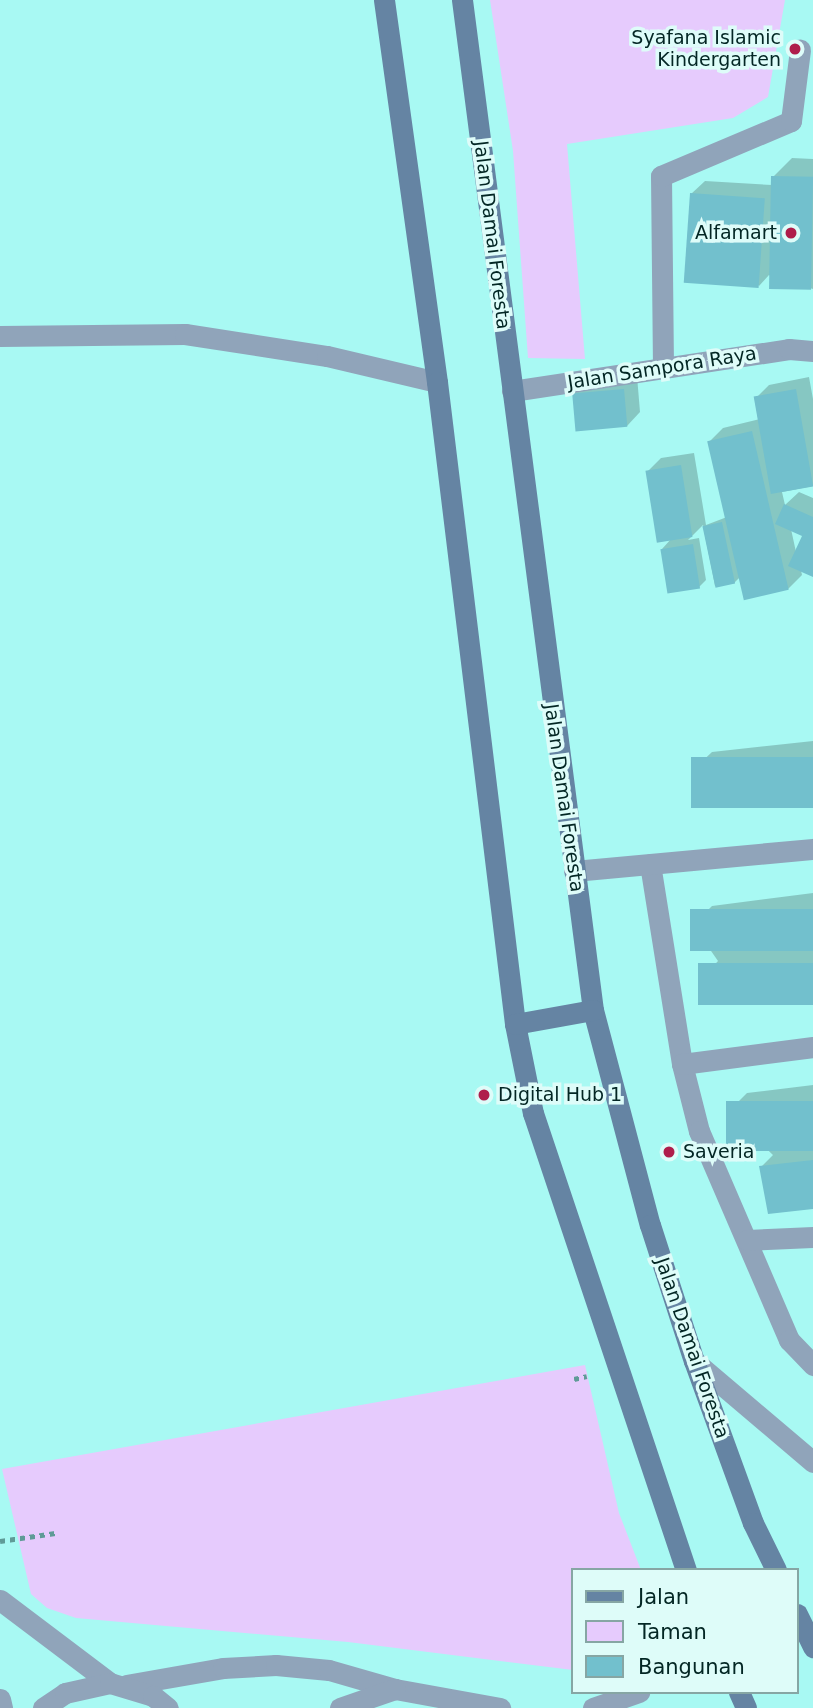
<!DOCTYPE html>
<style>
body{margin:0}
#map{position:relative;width:813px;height:1708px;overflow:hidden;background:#a8f9f3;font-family:"DejaVu Sans",sans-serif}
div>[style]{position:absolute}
.green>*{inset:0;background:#e6cbfd}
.shadow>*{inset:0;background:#0003}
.building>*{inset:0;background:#72c0cd;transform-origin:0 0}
.path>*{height:4.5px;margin-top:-2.25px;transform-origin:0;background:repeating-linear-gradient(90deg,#5f9b97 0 5px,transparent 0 10px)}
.service>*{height:21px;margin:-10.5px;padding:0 10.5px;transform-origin:10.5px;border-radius:10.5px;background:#90a4ba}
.minor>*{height:21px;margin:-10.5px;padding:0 10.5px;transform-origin:10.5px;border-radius:10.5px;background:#90a4ba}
.secondary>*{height:21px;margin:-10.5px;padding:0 10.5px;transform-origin:10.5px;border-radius:10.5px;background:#6584a3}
.dots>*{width:19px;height:19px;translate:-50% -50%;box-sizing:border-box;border:4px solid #defcf9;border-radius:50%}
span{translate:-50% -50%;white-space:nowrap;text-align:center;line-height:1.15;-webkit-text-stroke:7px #defcf9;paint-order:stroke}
.poi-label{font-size:19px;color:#032624}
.right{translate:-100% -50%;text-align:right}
.left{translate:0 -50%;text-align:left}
.street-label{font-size:19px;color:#032624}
.legend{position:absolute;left:571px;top:1568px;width:228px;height:126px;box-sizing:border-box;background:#defcf9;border:2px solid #86a6a4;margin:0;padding:9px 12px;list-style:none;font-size:21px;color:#032624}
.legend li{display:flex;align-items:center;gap:14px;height:35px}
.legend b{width:35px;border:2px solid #86a6a4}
</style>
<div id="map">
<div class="green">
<i style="clip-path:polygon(490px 0,785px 0,768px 97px,733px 118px,567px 144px,585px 359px,528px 358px,513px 151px)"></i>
<i style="clip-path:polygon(585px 1365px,619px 1513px,641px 1570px,573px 1570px,573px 1670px,348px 1642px,76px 1618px,47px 1608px,31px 1594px,2px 1469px)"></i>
</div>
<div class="shadow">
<i style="clip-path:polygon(792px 158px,813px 159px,813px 289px,769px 275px,759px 286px,691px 194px,705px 181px,772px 185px,773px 177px)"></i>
<i style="clip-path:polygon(637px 376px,640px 412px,627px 426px,573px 394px,587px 381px)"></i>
<i style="clip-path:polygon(evenodd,809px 377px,813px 399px,813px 486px,782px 492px,785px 505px,799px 492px,813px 498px,813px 575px,801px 570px,802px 575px,788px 589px,741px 576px,734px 583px,715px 586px,703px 525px,688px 540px,699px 538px,706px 580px,699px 587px,662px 549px,671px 539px,647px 472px,661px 458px,694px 453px,706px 525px,727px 517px,709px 442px,723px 428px,760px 419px,756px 398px,769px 385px,809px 377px,791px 529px,805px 535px,796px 552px,791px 529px)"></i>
<i style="clip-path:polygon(813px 741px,813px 806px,693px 770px,712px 752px)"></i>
<i style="clip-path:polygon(813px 893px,813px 1004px,701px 979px,718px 961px,693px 925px,712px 906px)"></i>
<i style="clip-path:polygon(813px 1085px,813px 1208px,761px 1167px,773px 1155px,728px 1112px,747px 1093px)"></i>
</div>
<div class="building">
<i style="left:771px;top:176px;width:42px;height:113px;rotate:1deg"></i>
<i style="left:690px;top:193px;width:75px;height:90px;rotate:4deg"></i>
<i style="left:624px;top:389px;width:38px;height:52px;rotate:85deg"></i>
<i style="left:796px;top:389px;width:99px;height:43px;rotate:80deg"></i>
<i style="left:752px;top:431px;width:163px;height:46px;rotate:77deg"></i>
<i style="left:681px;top:465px;width:73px;height:36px;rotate:81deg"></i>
<i style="clip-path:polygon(784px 504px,813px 517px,813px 577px,788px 566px,802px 536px,775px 524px)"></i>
<i style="left:722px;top:522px;width:63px;height:20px;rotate:78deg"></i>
<i style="left:693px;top:544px;width:45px;height:33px;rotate:81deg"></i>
<i style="left:813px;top:757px;width:51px;height:122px;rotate:90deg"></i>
<i style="left:813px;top:909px;width:42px;height:123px;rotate:90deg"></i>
<i style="left:813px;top:963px;width:42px;height:115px;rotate:90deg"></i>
<i style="left:813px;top:1101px;width:50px;height:87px;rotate:90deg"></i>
<i style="clip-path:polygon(813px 1160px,813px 1209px,768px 1214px,759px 1166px)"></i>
</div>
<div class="path">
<i style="left:574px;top:1379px;width:13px;rotate:-13deg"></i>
<i style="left:0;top:1541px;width:56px;rotate:-8.3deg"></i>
</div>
<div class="service">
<i style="left:663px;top:367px;width:191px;rotate:-90.6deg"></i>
<i style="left:661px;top:176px;width:141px;rotate:-22.9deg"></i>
<i style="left:791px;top:121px;width:72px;rotate:-82.8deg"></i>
<i style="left:650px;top:864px;width:203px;rotate:80.9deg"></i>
<i style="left:682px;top:1064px;width:69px;rotate:75.8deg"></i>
<i style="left:699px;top:1131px;width:228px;rotate:66.7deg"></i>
<i style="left:789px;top:1340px;width:35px;rotate:46deg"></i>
<i style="left:574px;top:871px;width:240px;rotate:-5.3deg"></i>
<i style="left:682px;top:1064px;width:132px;rotate:-7.4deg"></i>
<i style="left:747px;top:1240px;width:66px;rotate:-2.6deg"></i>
<i style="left:0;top:1600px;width:138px;rotate:37deg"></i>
<i style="left:126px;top:1685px;width:98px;rotate:-9.9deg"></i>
<i style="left:223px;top:1668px;width:53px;rotate:-3.2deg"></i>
<i style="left:276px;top:1665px;width:53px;rotate:5.4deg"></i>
<i style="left:329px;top:1670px;width:69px;rotate:16.1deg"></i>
<i style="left:395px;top:1689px;width:107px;rotate:10.3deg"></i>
<i style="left:0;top:1699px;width:9px;rotate:77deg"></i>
<i style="left:43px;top:1708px;width:27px;rotate:-34deg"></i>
<i style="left:65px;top:1693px;width:46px;rotate:-12.5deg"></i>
<i style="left:110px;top:1683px;width:45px;rotate:16.8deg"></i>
<i style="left:153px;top:1696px;width:19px;rotate:39deg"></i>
<i style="left:340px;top:1708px;width:58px;rotate:-19.1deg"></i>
<i style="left:593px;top:1708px;width:49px;rotate:-19.2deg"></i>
</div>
<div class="minor">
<i style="left:0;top:336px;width:185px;rotate:-0.6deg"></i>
<i style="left:185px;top:334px;width:144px;rotate:8.8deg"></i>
<i style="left:327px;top:356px;width:113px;rotate:13.3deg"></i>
<i style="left:512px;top:391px;width:280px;rotate:-8.6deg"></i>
<i style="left:789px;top:349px;width:24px;rotate:5deg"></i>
<i style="left:694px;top:1361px;width:156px;rotate:40.3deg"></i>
</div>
<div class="secondary">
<i style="left:384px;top:0;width:386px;rotate:82.1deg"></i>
<i style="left:437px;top:382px;width:647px;rotate:83.07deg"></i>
<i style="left:515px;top:1024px;width:91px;rotate:78.6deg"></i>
<i style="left:533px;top:1113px;width:482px;rotate:71.5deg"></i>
<i style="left:462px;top:0;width:1018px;rotate:82.61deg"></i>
<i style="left:593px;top:1010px;width:222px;rotate:75.2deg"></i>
<i style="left:650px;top:1225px;width:143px;rotate:72.1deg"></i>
<i style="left:694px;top:1361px;width:172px;rotate:70deg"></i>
<i style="left:753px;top:1523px;width:52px;rotate:63.9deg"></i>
<i style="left:515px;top:1024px;width:79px;rotate:-10.2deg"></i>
<i style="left:797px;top:1614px;width:37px;rotate:64deg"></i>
<i style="left:739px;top:1692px;width:17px;rotate:66deg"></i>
</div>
<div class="dots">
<i style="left:795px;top:49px;background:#af1d4b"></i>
<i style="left:791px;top:233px;background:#af1d4b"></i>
<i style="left:484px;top:1095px;background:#af1d4b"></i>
<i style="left:669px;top:1152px;background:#af1d4b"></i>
</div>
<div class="poi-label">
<span class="right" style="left:781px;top:49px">Syafana Islamic<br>Kindergarten</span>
<span class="right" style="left:777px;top:233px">Alfamart</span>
<span class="left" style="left:498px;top:1095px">Digital Hub 1</span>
<span class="left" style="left:683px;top:1152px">Saveria</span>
</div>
<div class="street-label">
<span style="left:492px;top:235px;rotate:83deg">Jalan Damai Foresta</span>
<span style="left:662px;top:368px;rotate:-9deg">Jalan Sampora Raya</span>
<span style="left:564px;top:798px;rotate:82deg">Jalan Damai Foresta</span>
<span style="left:692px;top:1348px;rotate:71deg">Jalan Damai Foresta</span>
</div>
<ul class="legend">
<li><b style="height:9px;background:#6584a3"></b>Jalan</li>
<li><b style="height:19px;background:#e6cbfd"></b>Taman</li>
<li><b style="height:19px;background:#72c0cd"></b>Bangunan</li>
</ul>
</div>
